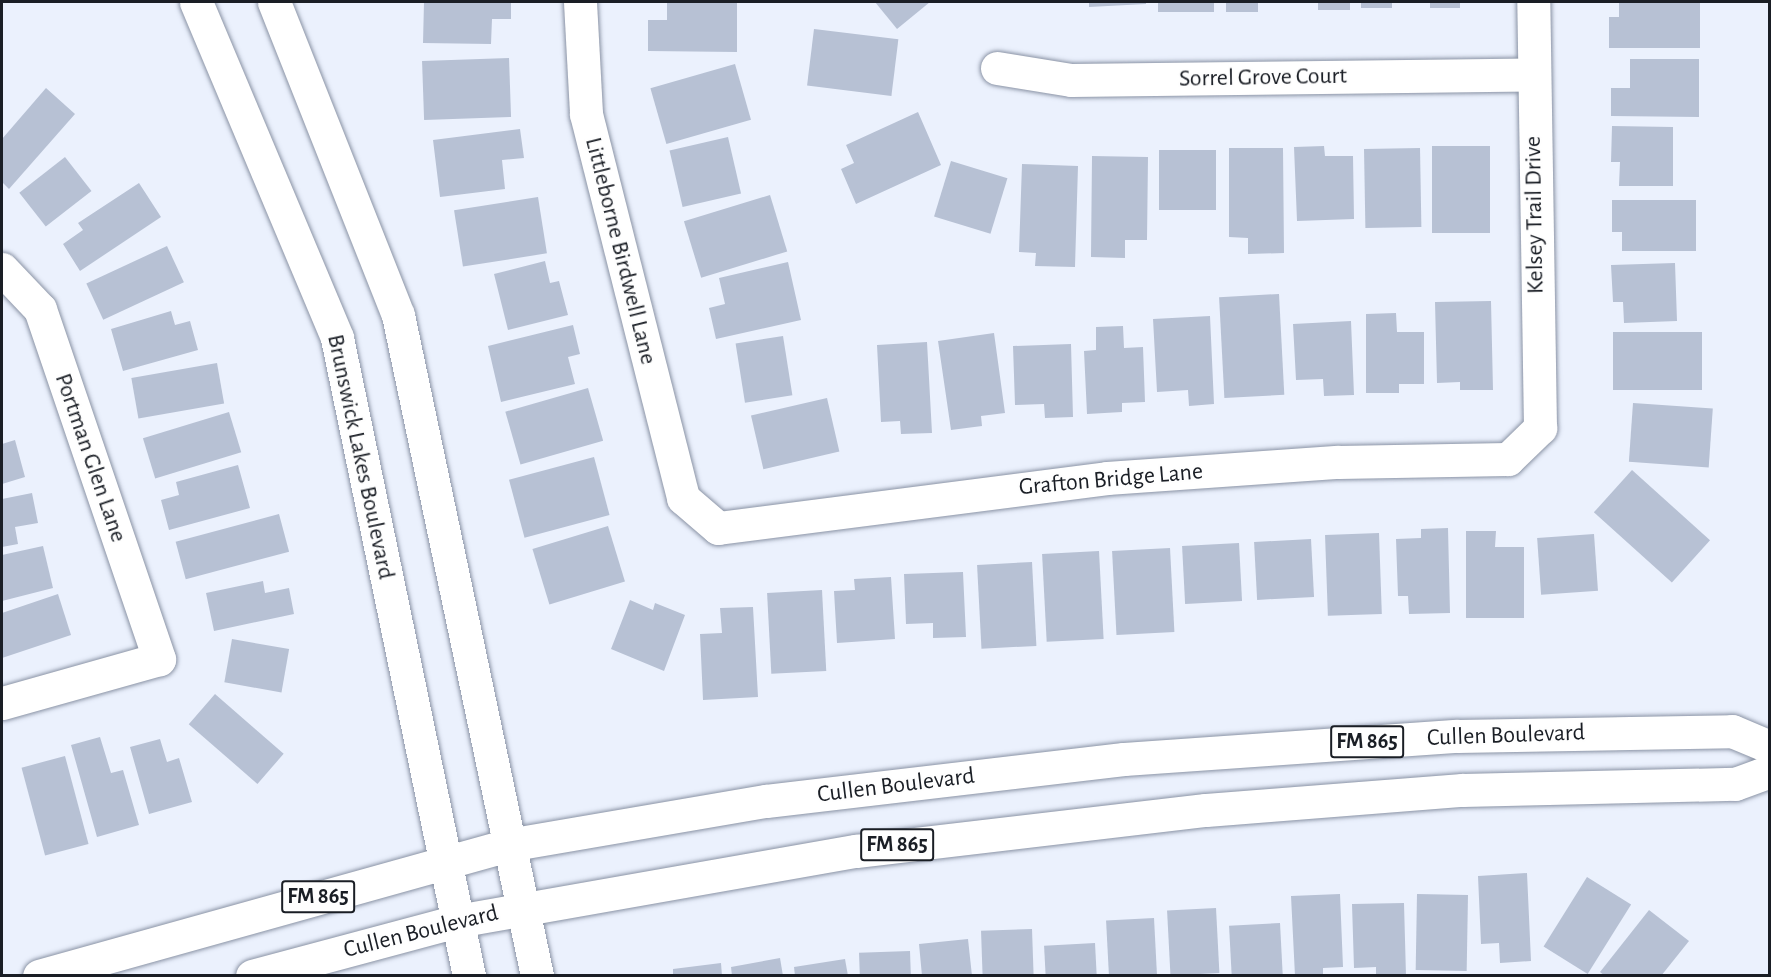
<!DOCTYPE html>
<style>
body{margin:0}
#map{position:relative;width:1771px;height:977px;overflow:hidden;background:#ebf1fd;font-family:"Alegreya Sans",sans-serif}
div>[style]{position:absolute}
.building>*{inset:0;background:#b7c1d4;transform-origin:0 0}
.roads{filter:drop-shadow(0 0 2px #8a93a5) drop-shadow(0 0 2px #8a93a5)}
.minor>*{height:33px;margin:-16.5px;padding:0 16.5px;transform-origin:16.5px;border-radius:16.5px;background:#fff}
.major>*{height:33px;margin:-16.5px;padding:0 16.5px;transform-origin:16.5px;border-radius:16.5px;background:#fff}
span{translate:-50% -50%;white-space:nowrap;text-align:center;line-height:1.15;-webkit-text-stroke:4.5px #fefefe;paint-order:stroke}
.shield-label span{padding:2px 4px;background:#fefefe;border:2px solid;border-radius:4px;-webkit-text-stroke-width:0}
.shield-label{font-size:22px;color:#1a1e25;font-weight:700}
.street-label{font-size:24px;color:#1a1e25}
.frame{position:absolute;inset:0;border:3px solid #1a1e25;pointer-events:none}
</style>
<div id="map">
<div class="building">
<i style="clip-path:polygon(424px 2px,511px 2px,511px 19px,492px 19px,491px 44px,423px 43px)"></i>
<i style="clip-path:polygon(667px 2px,737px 2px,737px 52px,648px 51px,648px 20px,667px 20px)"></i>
<i style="clip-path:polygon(875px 2px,930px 2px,897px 29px)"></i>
<i style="clip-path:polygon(1089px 2px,1146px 2px,1146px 4px,1089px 7px)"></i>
<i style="left:1158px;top:2px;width:56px;height:10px"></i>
<i style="left:1226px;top:2px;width:32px;height:10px"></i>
<i style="left:1318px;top:2px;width:32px;height:8px"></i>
<i style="left:1361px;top:2px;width:31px;height:6px"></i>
<i style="left:1430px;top:2px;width:30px;height:6px"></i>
<i style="clip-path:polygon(1619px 2px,1700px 2px,1700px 48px,1609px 48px,1609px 17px,1619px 17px)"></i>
<i style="left:814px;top:29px;width:85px;height:57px;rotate:7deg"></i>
<i style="left:509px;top:58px;width:59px;height:87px;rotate:88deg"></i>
<i style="clip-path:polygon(1630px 59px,1699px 59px,1699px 117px,1611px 116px,1611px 88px,1630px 88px)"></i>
<i style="left:735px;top:64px;width:58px;height:88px;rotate:74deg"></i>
<i style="clip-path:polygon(46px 88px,75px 114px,9px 189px,2px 182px,2px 139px)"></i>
<i style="clip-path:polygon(918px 112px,941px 165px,856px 204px,841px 169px,854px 163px,846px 145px)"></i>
<i style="clip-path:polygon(1612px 126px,1673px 127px,1673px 186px,1619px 186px,1620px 162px,1611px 162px)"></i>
<i style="clip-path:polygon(520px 129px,524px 158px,502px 160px,505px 189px,440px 197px,433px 140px)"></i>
<i style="left:728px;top:137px;width:58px;height:60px;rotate:77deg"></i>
<i style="clip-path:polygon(1324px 146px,1325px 156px,1353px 156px,1354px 219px,1297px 221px,1294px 147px)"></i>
<i style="left:1432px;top:146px;width:58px;height:87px"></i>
<i style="clip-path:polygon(1229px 148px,1283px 148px,1284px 253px,1248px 254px,1248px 238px,1229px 237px)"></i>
<i style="left:1420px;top:148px;width:79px;height:56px;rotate:89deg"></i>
<i style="left:1216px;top:150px;width:60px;height:57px;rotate:90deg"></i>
<i style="clip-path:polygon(1092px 156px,1148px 157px,1147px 240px,1125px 240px,1125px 258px,1091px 257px)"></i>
<i style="left:65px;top:157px;width:43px;height:58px;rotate:52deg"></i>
<i style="left:951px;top:161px;width:59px;height:58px;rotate:17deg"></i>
<i style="clip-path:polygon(1022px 164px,1078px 166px,1075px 267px,1035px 266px,1036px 253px,1019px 252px)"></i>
<i style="clip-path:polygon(139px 183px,161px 217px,80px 271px,63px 244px,83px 230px,78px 223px)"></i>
<i style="left:770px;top:195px;width:59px;height:90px;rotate:73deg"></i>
<i style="left:538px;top:197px;width:57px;height:85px;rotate:81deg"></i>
<i style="clip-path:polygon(1612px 200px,1696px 200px,1696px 251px,1622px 251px,1622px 232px,1612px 232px)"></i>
<i style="left:167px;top:246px;width:40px;height:89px;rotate:65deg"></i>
<i style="clip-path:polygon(545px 261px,550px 283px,559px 281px,568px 315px,508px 330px,494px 274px)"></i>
<i style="clip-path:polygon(788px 262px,801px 320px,716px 339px,709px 308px,725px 304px,719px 278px)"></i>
<i style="clip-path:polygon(1675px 263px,1677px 321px,1624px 323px,1623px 302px,1613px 302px,1611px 265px)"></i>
<i style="left:1279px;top:294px;width:101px;height:60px;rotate:87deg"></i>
<i style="clip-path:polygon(1491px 301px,1493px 390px,1460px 390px,1460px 382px,1437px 383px,1435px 302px)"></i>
<i style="clip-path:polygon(171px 311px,175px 325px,190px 321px,198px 350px,123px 371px,111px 329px)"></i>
<i style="clip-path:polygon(1396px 313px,1397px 332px,1424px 332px,1424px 384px,1399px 384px,1399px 393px,1366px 393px,1366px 314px)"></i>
<i style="clip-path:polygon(1210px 316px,1214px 404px,1189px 406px,1188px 390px,1157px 392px,1153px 319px)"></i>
<i style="clip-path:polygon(1351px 321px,1354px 395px,1324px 396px,1323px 379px,1296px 380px,1293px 324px)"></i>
<i style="clip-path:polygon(573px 325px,580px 354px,568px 357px,575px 384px,501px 402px,488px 346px)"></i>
<i style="clip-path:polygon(1123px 326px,1124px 348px,1143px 347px,1145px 402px,1122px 403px,1122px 412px,1087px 414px,1084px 351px,1096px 350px,1096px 327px)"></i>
<i style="left:1613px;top:332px;width:89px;height:58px"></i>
<i style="clip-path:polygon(994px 333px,1005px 413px,981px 416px,982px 426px,951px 430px,938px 341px)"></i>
<i style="left:783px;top:336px;width:60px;height:48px;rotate:81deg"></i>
<i style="clip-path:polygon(927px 342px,932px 433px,901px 434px,900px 421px,881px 422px,877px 345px)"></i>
<i style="clip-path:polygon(1071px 344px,1073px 417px,1045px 418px,1044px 404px,1015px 405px,1013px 346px)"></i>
<i style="left:217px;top:363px;width:41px;height:87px;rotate:80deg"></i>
<i style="left:588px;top:388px;width:55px;height:86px;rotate:74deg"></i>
<i style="left:827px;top:398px;width:55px;height:78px;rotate:77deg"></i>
<i style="left:1633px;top:403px;width:80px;height:59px;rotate:4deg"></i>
<i style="left:229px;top:412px;width:42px;height:90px;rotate:73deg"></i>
<i style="clip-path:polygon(15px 440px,25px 477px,2px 484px,2px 444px)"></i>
<i style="left:594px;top:457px;width:60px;height:88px;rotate:75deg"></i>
<i style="clip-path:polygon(238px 465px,250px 508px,169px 530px,161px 500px,179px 495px,176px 482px)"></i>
<i style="left:1632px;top:470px;width:105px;height:57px;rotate:42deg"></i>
<i style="clip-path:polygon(32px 493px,38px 523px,15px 527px,18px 544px,2px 547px,2px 499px)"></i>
<i style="left:279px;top:514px;width:39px;height:107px;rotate:75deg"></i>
<i style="left:608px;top:526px;width:58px;height:79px;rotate:73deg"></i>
<i style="clip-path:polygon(1448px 528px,1450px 613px,1409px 614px,1408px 596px,1398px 596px,1396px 539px,1421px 538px,1421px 529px)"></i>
<i style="clip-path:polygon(1466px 531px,1496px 531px,1495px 547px,1524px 547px,1524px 618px,1466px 618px)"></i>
<i style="left:1379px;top:533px;width:81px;height:54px;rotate:88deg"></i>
<i style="left:1594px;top:534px;width:57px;height:57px;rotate:86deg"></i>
<i style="left:1311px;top:539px;width:58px;height:57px;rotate:87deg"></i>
<i style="left:1239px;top:543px;width:58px;height:57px;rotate:87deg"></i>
<i style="clip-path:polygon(43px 546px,53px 588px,2px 601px,2px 555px)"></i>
<i style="left:1170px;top:548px;width:84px;height:58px;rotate:87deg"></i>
<i style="left:1099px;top:551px;width:88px;height:57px;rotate:87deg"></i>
<i style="left:1032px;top:562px;width:84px;height:55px;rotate:87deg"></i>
<i style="clip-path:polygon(963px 572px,966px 637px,933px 638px,933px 623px,906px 624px,904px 574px)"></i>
<i style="clip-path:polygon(891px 577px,895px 639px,837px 643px,834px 591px,855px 590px,854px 579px)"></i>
<i style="clip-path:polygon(263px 581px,265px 593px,289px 588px,294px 614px,214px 631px,206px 593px)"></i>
<i style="left:822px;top:590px;width:81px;height:55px;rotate:87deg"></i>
<i style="clip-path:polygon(58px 594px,71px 635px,2px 658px,2px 613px)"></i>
<i style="clip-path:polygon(630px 600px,653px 610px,655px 603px,685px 615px,664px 671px,611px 649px)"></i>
<i style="clip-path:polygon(753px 607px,758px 697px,703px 700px,700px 634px,722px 633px,720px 608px)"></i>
<i style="left:232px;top:639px;width:58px;height:44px;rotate:10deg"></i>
<i style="left:215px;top:694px;width:91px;height:40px;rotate:41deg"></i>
<i style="clip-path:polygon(100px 737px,111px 773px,123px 770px,139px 825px,97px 837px,71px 745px)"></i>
<i style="clip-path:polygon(160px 739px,167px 762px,179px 758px,192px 802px,149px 814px,130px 747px)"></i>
<i style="left:65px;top:756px;width:91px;height:45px;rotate:75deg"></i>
<i style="clip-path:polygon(1527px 873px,1531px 961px,1500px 963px,1499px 943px,1481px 944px,1478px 876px)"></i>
<i style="left:1587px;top:877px;width:52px;height:82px;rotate:32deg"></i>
<i style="clip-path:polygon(1340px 894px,1343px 967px,1323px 968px,1323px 976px,1295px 976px,1291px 896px)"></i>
<i style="left:1417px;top:894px;width:51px;height:76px;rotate:1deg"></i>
<i style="clip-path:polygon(1404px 903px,1406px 976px,1376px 976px,1376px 967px,1354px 968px,1352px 904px)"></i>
<i style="left:1216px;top:908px;width:65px;height:49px;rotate:87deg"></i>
<i style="clip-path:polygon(1649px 910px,1689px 941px,1661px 976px,1605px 976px,1600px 972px)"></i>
<i style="left:1154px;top:918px;width:58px;height:48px;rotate:87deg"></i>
<i style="left:1280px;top:923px;width:53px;height:51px;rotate:87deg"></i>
<i style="left:1032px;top:929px;width:47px;height:51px;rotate:88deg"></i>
<i style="clip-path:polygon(968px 939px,972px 976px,922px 976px,919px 944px)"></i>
<i style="left:1095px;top:943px;width:33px;height:51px;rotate:87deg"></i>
<i style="left:910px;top:951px;width:25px;height:51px;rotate:88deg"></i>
<i style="clip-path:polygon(780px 958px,783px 976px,732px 976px,731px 967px)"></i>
<i style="clip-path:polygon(845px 959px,848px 976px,795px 976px,794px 967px)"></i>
<i style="clip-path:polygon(721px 963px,722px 976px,673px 976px,673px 969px)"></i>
</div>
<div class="roads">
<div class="minor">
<i style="left:196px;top:2px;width:364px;rotate:67.2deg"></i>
<i style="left:337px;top:338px;width:652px;rotate:78.31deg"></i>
<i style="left:274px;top:2px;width:337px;rotate:68.4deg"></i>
<i style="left:398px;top:315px;width:675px;rotate:78.12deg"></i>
<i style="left:580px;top:2px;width:112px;rotate:86.9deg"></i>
<i style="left:586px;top:114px;width:396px;rotate:75.8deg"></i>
<i style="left:683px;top:498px;width:46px;rotate:40.6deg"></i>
<i style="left:718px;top:528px;width:392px;rotate:-7.3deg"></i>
<i style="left:1107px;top:478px;width:232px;rotate:-4deg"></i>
<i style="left:1338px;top:462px;width:170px;rotate:-1deg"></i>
<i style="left:1508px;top:459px;width:45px;rotate:-44.1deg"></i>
<i style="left:1540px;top:428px;width:426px;rotate:-90.9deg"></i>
<i style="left:997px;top:68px;width:75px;rotate:9.2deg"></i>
<i style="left:1071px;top:80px;width:460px;rotate:-0.7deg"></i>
<i style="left:2px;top:269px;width:55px;rotate:46.5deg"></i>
<i style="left:40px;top:309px;width:370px;rotate:71.2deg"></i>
<i style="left:159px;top:659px;width:163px;rotate:164.3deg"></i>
</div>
<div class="major">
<i style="left:39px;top:976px;width:487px;rotate:-15.6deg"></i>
<i style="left:508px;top:845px;width:262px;rotate:-9.7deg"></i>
<i style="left:766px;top:801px;width:360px;rotate:-6.7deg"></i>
<i style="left:1124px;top:759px;width:334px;rotate:-4deg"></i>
<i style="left:1457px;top:736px;width:275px;rotate:-1deg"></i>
<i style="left:1732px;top:731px;width:41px;rotate:22.8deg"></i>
<i style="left:252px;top:976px;width:212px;rotate:-15deg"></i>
<i style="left:457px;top:921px;width:405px;rotate:-10deg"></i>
<i style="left:856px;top:851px;width:352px;rotate:-6.7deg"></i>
<i style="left:1206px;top:810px;width:257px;rotate:-4.5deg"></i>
<i style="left:1462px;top:790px;width:273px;rotate:-1.3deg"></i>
<i style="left:1735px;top:784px;width:37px;rotate:-20deg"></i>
</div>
</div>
<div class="shield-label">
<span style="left:1367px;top:742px">FM 865</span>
<span style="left:897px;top:845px">FM 865</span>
<span style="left:318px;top:897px">FM 865</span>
</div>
<div class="street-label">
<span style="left:1263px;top:78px;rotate:-1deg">Sorrel Grove Court</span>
<span style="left:1535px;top:215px;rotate:-91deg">Kelsey Trail Drive</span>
<span style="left:620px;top:251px;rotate:76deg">Littleborne Birdwell Lane</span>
<span style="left:360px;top:457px;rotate:78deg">Brunswick Lakes Boulevard</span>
<span style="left:90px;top:458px;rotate:71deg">Portman Glen Lane</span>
<span style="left:1111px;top:480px;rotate:-5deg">Grafton Bridge Lane</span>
<span style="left:1506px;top:736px;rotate:-2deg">Cullen Boulevard</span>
<span style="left:896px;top:786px;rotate:-7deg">Cullen Boulevard</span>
<span style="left:421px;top:932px;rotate:-14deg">Cullen Boulevard</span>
</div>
<div class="frame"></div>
</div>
